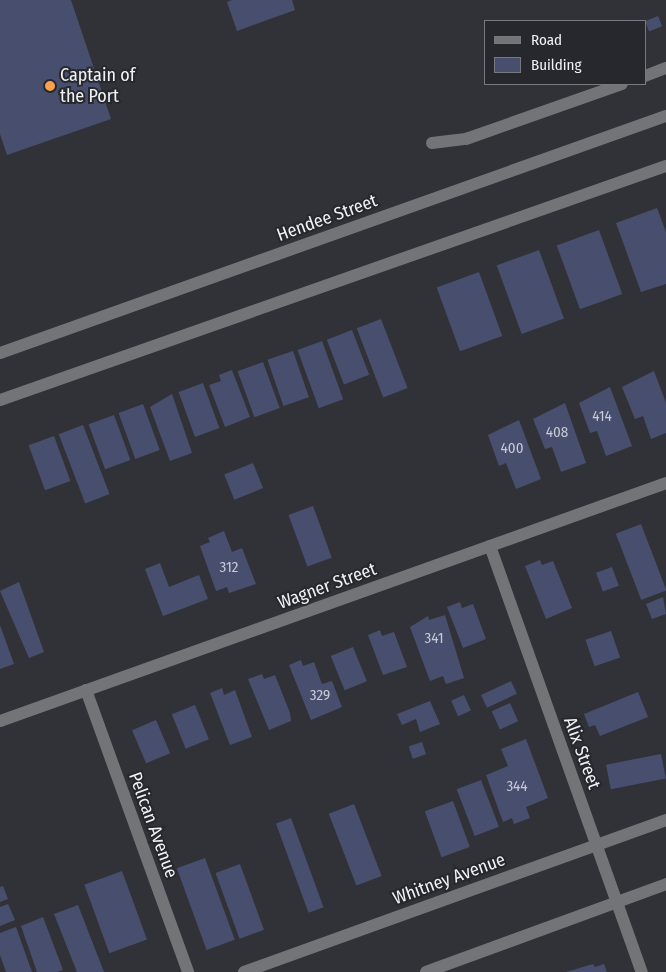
<!DOCTYPE html>
<style>
body{margin:0}
#map{position:relative;width:666px;height:972px;overflow:hidden;background:#303237;font-family:"Fira Sans Condensed",sans-serif}
div>[style]{position:absolute}
.building>*{inset:0;background:#484f6e;transform-origin:0 0}
.minor>*{height:12px;margin:-6px;padding:0 6px;transform-origin:6px;border-radius:6px;background:#737477}
.dots>*{width:14px;height:14px;translate:-50% -50%;box-sizing:border-box;border:2px solid #26282d;border-radius:50%}
span{translate:-50% -50%;white-space:nowrap;text-align:center;line-height:1.15;-webkit-text-stroke:4px #26282d;paint-order:stroke}
.number-label{font-size:15px;color:#c7c9d4}
.number-label span{-webkit-text-stroke-width:0}
.poi-label{font-size:18px;color:#f1f2f6}
.left{translate:0 -50%;text-align:left}
.street-label{font-size:18px;color:#f1f2f6}
.legend{position:absolute;left:484px;top:20px;width:162px;height:65px;box-sizing:border-box;background:#26282d;border:1px solid #77797d;margin:0;padding:6px 9px;list-style:none;font-size:15px;color:#f1f2f6}
.legend li{display:flex;align-items:center;gap:10px;height:25px}
.legend b{width:25px;border:1px solid #77797d}
</style>
<div id="map">
<div class="building">
<i style="clip-path:polygon(0 0,71px 0,111px 119px,7px 155px,0 134px)"></i>
<i style="clip-path:polygon(232px 0,292px 0,295px 10px,237px 31px,227px 2px)"></i>
<i style="left:658px;top:16px;width:11px;height:14px;rotate:68deg"></i>
<i style="clip-path:polygon(657px 208px,666px 232px,666px 284px,641px 292px,616px 223px)"></i>
<i style="left:599px;top:230px;width:68px;height:45px;rotate:70deg"></i>
<i style="left:539px;top:250px;width:73px;height:45px;rotate:70deg"></i>
<i style="left:479px;top:272px;width:68px;height:45px;rotate:70deg"></i>
<i style="left:381px;top:319px;width:74px;height:26px;rotate:69deg"></i>
<i style="left:352px;top:330px;width:48px;height:27px;rotate:69deg"></i>
<i style="left:322px;top:341px;width:62px;height:26px;rotate:70deg"></i>
<i style="left:293px;top:351px;width:49px;height:27px;rotate:71deg"></i>
<i style="left:263px;top:362px;width:49px;height:27px;rotate:70deg"></i>
<i style="clip-path:polygon(232px 370px,250px 417px,225px 427px,209px 385px,221px 381px,219px 375px)"></i>
<i style="clip-path:polygon(654px 371px,666px 403px,666px 433px,651px 439px,643px 416px,635px 419px,622px 387px)"></i>
<i style="left:203px;top:383px;width:48px;height:26px;rotate:70deg"></i>
<i style="clip-path:polygon(610px 387px,632px 446px,606px 456px,597px 431px,590px 433px,579px 403px)"></i>
<i style="clip-path:polygon(172px 394px,192px 453px,170px 461px,150px 407px)"></i>
<i style="clip-path:polygon(565px 403px,586px 463px,561px 472px,552px 447px,545px 449px,533px 419px)"></i>
<i style="left:143px;top:404px;width:49px;height:26px;rotate:70deg"></i>
<i style="left:114px;top:415px;width:48px;height:27px;rotate:70deg"></i>
<i style="clip-path:polygon(519px 420px,541px 479px,516px 489px,506px 463px,499px 466px,488px 435px)"></i>
<i style="left:83px;top:425px;width:74px;height:26px;rotate:69deg"></i>
<i style="left:54px;top:436px;width:48px;height:27px;rotate:70deg"></i>
<i style="left:253px;top:463px;width:27px;height:31px;rotate:68deg"></i>
<i style="left:313px;top:506px;width:55px;height:26px;rotate:70deg"></i>
<i style="left:641px;top:524px;width:71px;height:27px;rotate:69deg"></i>
<i style="clip-path:polygon(224px 531px,232px 552px,242px 548px,256px 584px,229px 593px,227px 587px,216px 591px,200px 546px,210px 542px,208px 538px)"></i>
<i style="clip-path:polygon(540px 560px,542px 565px,553px 561px,572px 608px,546px 619px,525px 566px)"></i>
<i style="clip-path:polygon(160px 563px,169px 587px,199px 575px,208px 599px,163px 616px,145px 569px)"></i>
<i style="left:612px;top:567px;width:20px;height:17px;rotate:70deg"></i>
<i style="clip-path:polygon(19px 582px,44px 652px,29px 658px,0 591px)"></i>
<i style="clip-path:polygon(663px 597px,666px 614px,652px 619px,646px 604px)"></i>
<i style="clip-path:polygon(460px 602px,462px 608px,473px 604px,486px 639px,463px 648px,447px 607px)"></i>
<i style="clip-path:polygon(445px 615px,464px 678px,446px 684px,443px 676px,430px 681px,410px 627px,428px 616px,429px 620px)"></i>
<i style="clip-path:polygon(0 625px,14px 664px,0 669px)"></i>
<i style="clip-path:polygon(380px 630px,382px 636px,394px 632px,407px 667px,383px 675px,368px 635px)"></i>
<i style="left:611px;top:631px;width:28px;height:27px;rotate:71deg"></i>
<i style="left:353px;top:647px;width:37px;height:24px;rotate:68deg"></i>
<i style="clip-path:polygon(301px 660px,303px 666px,314px 662px,322px 684px,332px 681px,342px 707px,311px 720px,289px 665px)"></i>
<i style="clip-path:polygon(262px 674px,264px 679px,275px 675px,290px 713px,291px 721px,269px 730px,248px 679px)"></i>
<i style="left:511px;top:681px;width:14px;height:33px;rotate:65deg"></i>
<i style="clip-path:polygon(222px 688px,224px 695px,235px 690px,252px 737px,230px 745px,210px 693px)"></i>
<i style="clip-path:polygon(638px 692px,648px 717px,600px 736px,595px 725px,589px 727px,584px 714px)"></i>
<i style="left:464px;top:695px;width:17px;height:14px;rotate:66deg"></i>
<i style="clip-path:polygon(430px 701px,440px 724px,420px 732px,416px 719px,402px 725px,397px 714px)"></i>
<i style="left:510px;top:703px;width:20px;height:20px;rotate:66deg"></i>
<i style="left:195px;top:705px;width:37px;height:25px;rotate:68deg"></i>
<i style="left:156px;top:720px;width:36px;height:26px;rotate:67deg"></i>
<i style="clip-path:polygon(526px 739px,548px 798px,526px 807px,530px 818px,514px 824px,512px 818px,503px 822px,486px 775px,508px 766px,501px 749px)"></i>
<i style="left:422px;top:742px;width:13px;height:14px;rotate:72deg"></i>
<i style="left:661px;top:754px;width:25px;height:56px;rotate:79deg"></i>
<i style="left:481px;top:780px;width:50px;height:26px;rotate:69deg"></i>
<i style="left:453px;top:801px;width:49px;height:30px;rotate:70deg"></i>
<i style="left:354px;top:804px;width:77px;height:27px;rotate:69deg"></i>
<i style="left:291px;top:818px;width:95px;height:16px;rotate:70deg"></i>
<i style="left:205px;top:858px;width:87px;height:30px;rotate:70deg"></i>
<i style="left:240px;top:864px;width:70px;height:26px;rotate:70deg"></i>
<i style="left:122px;top:871px;width:73px;height:40px;rotate:70deg"></i>
<i style="clip-path:polygon(3px 886px,8px 899px,0 902px,0 887px)"></i>
<i style="clip-path:polygon(8px 904px,15px 920px,0 926px,0 907px)"></i>
<i style="clip-path:polygon(78px 905px,104px 972px,77px 972px,54px 914px)"></i>
<i style="clip-path:polygon(43px 917px,63px 970px,57px 972px,37px 972px,21px 926px)"></i>
<i style="clip-path:polygon(16px 927px,32px 972px,6px 972px,0 955px,0 933px)"></i>
<i style="clip-path:polygon(593px 964px,595px 967px,604px 964px,607px 972px,566px 972px)"></i>
</div>
<div class="minor">
<i style="left:645px;top:76px;width:22px;rotate:-21deg"></i>
<i style="left:432px;top:143px;width:34px;rotate:-7deg"></i>
<i style="left:466px;top:139px;width:165px;rotate:-19.4deg"></i>
<i style="left:0;top:353px;width:707px;rotate:-19.59deg"></i>
<i style="left:0;top:400px;width:706px;rotate:-19.36deg"></i>
<i style="left:490px;top:546px;width:452px;rotate:70.4deg"></i>
<i style="left:86px;top:690px;width:300px;rotate:70.1deg"></i>
<i style="left:0;top:721px;width:707px;rotate:-19.66deg"></i>
<i style="left:244px;top:972px;width:449px;rotate:-19.8deg"></i>
<i style="left:426px;top:972px;width:256px;rotate:-20.1deg"></i>
</div>
<div class="dots">
<i style="left:50px;top:86px;background:#f99f4d"></i>
</div>
<div class="number-label">
<span style="left:602px;top:417px">414</span>
<span style="left:557px;top:433px">408</span>
<span style="left:512px;top:449px">400</span>
<span style="left:229px;top:568px">312</span>
<span style="left:434px;top:639px">341</span>
<span style="left:320px;top:696px">329</span>
<span style="left:517px;top:787px">344</span>
</div>
<div class="poi-label">
<span class="left" style="left:60px;top:86px">Captain of<br>the Port</span>
</div>
<div class="street-label">
<span style="left:327px;top:218px;rotate:-20deg">Hendee Street</span>
<span style="left:327px;top:586px;rotate:-20deg">Wagner Street</span>
<span style="left:582px;top:753px;rotate:70deg">Alix Street</span>
<span style="left:153px;top:825px;rotate:70deg">Pelican Avenue</span>
<span style="left:449px;top:879px;rotate:-20deg">Whitney Avenue</span>
</div>
<ul class="legend">
<li><b style="height:6px;background:#737477"></b>Road</li>
<li><b style="height:14px;background:#484f6e"></b>Building</li>
</ul>
</div>
